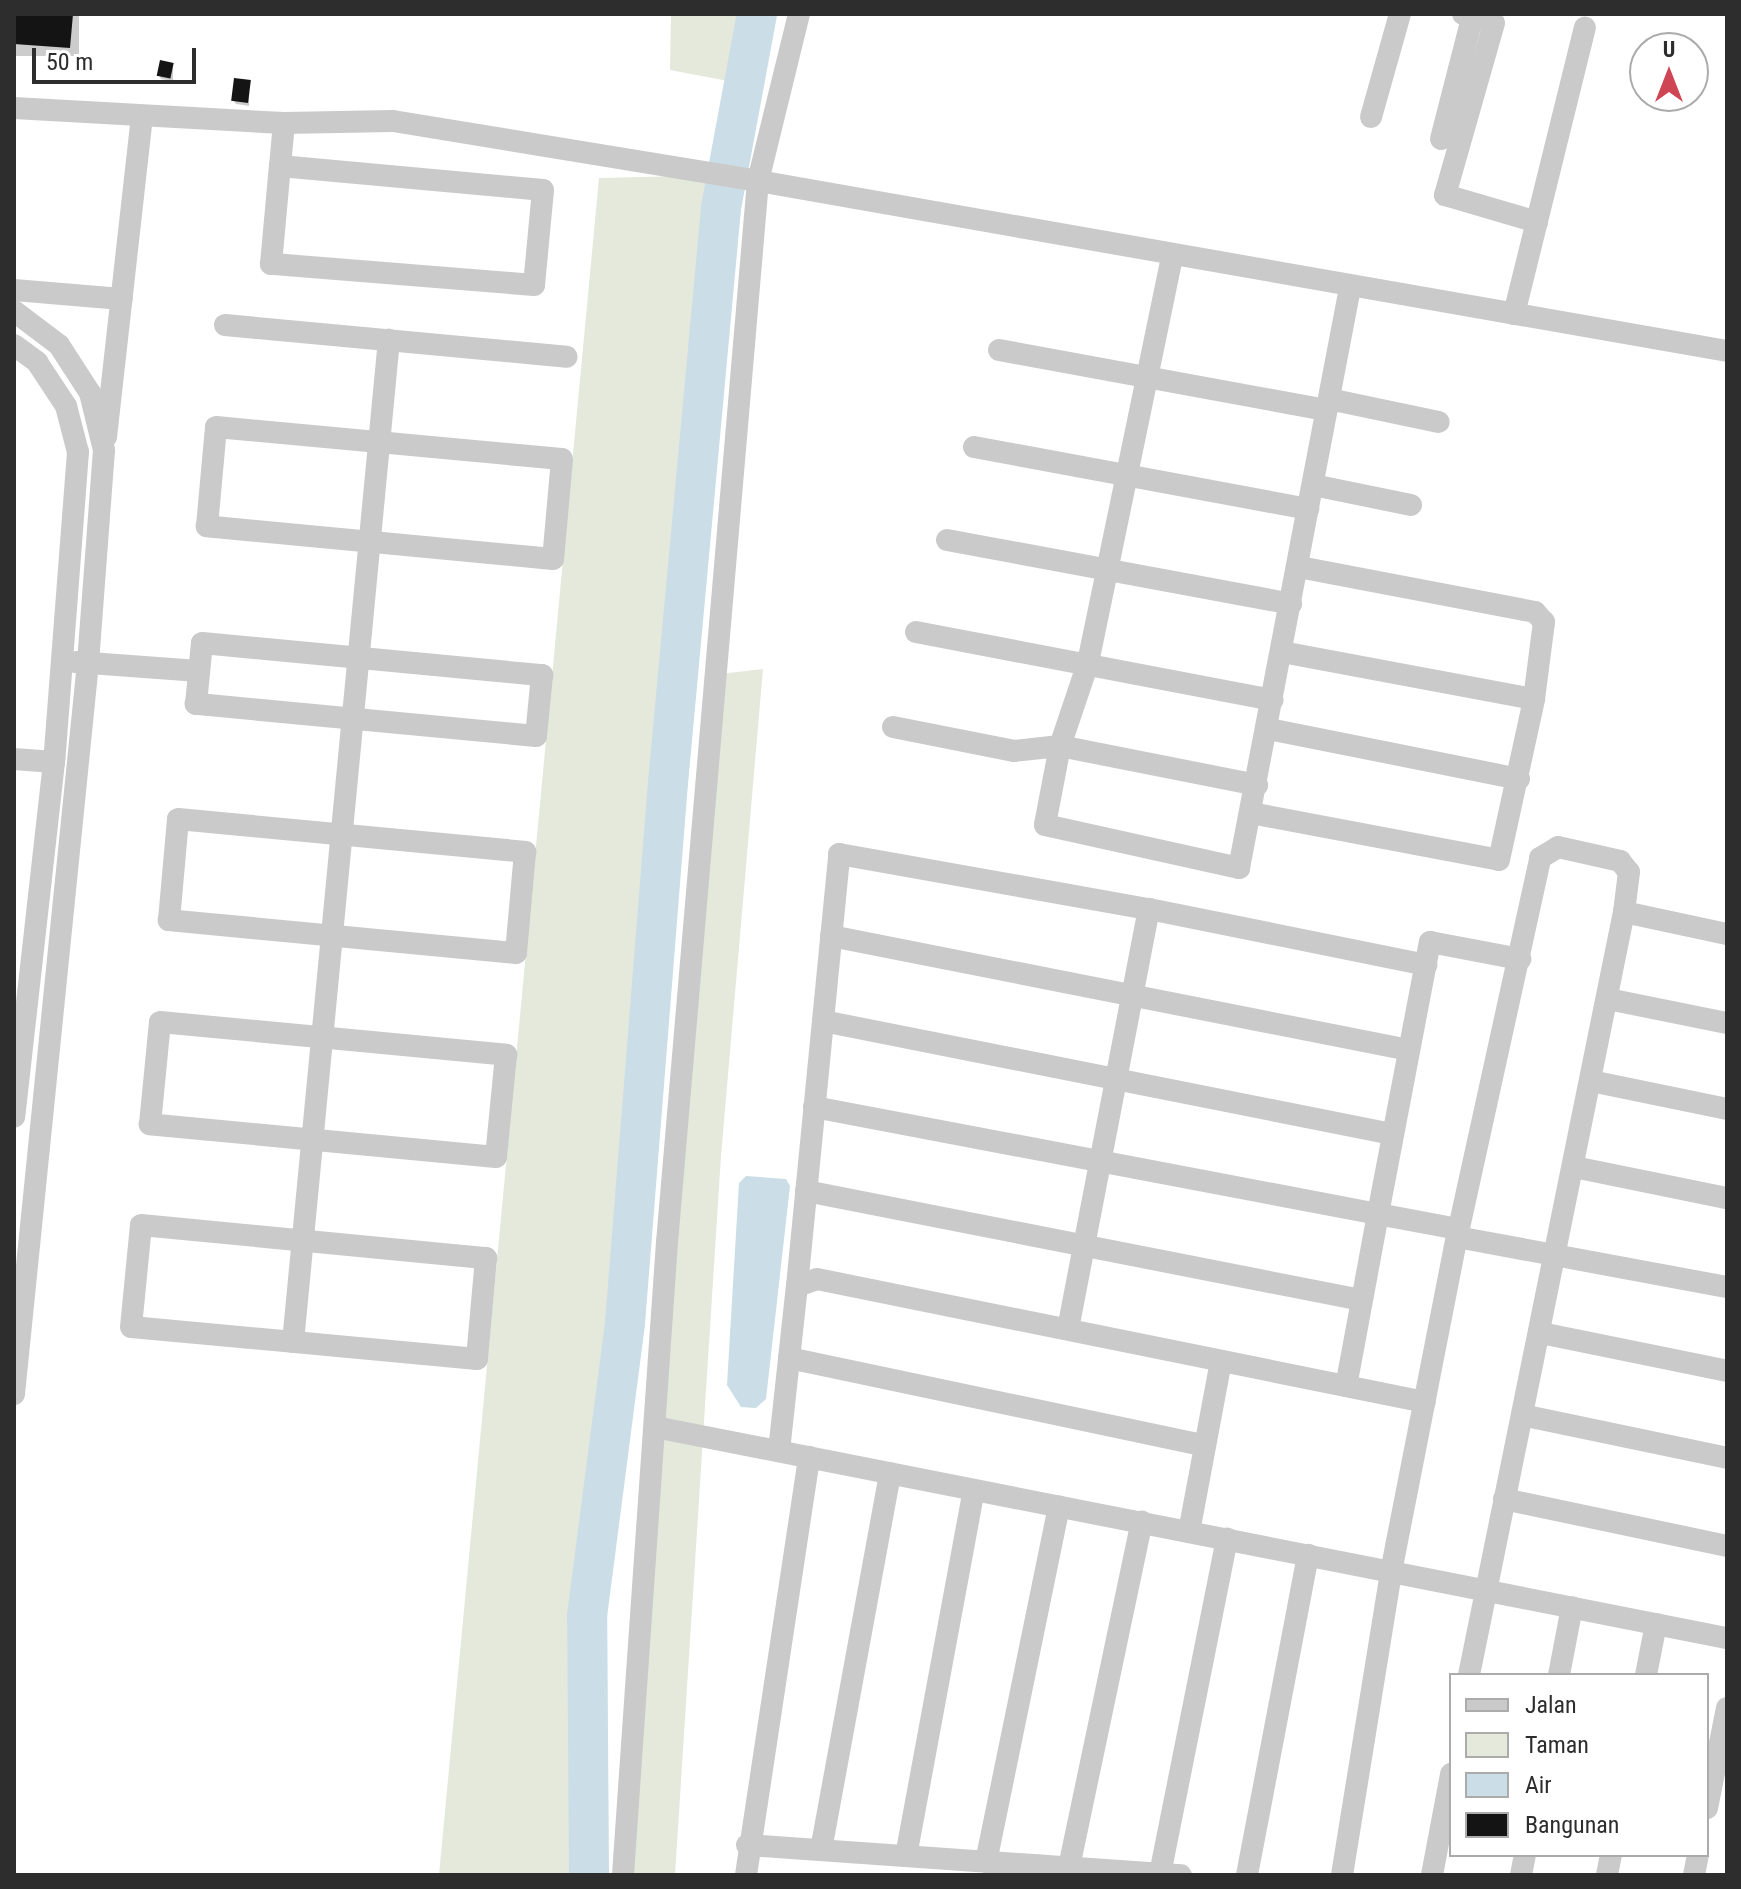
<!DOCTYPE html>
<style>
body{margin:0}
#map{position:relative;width:1741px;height:1889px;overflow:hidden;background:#fff;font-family:"Roboto Condensed",sans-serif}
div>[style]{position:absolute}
.green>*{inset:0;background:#e4e9dc}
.water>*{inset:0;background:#cbdde6}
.shadow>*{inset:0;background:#0003;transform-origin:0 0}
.river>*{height:40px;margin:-20px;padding:0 20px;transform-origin:20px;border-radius:20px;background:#cbdde6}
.building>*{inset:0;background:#141414;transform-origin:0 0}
.minor>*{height:22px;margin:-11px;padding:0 11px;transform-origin:11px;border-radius:11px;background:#cacaca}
span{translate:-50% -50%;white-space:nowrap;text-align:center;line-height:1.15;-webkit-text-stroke:8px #fff;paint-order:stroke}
.frame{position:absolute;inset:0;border:16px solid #2d2d2d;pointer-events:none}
.legend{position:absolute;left:1449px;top:1673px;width:260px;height:184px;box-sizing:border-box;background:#fff;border:2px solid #ababab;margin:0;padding:10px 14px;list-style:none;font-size:24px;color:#2d2d2d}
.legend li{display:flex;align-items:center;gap:16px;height:40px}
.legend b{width:40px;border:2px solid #ababab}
.north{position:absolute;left:1629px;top:32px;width:80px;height:80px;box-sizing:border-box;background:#fff;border:2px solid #ababab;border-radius:50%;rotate:0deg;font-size:22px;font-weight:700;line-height:32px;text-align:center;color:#2d2d2d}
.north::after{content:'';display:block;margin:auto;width:28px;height:36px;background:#ce4554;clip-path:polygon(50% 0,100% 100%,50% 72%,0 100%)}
.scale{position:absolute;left:32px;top:48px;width:164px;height:36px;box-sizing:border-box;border:4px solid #2d2d2d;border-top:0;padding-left:10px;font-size:24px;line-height:28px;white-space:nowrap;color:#2d2d2d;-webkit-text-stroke:6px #fff;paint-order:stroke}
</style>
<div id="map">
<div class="green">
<i style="clip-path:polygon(671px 14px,757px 14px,744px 84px,670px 70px)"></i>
<i style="clip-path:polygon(727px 175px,677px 685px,625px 1323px,587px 1624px,589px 1875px,439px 1875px,599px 178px)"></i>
<i style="clip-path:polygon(763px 669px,721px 1156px,675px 1875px,622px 1875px,711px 675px)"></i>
</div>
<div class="water">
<i style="clip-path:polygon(746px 1176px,786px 1179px,790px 1186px,766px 1399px,756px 1408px,741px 1407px,727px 1385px,739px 1183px)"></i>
</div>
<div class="shadow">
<i style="left:14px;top:14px;width:65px;height:42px"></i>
<i style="clip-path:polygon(173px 65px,173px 81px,161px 79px,159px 75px)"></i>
<i style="clip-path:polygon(249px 82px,249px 106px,236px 104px,234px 101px)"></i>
</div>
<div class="river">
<i style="left:589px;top:1875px;width:259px;rotate:-90.4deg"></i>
<i style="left:587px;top:1616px;width:295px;rotate:-82.6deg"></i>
<i style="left:625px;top:1323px;width:542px;rotate:-85.45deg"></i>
<i style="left:668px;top:783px;width:577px;rotate:-84.73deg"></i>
<i style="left:721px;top:208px;width:197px;rotate:-79.5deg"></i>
</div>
<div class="building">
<i style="clip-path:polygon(14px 14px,73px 14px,70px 48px,14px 44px)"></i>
<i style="left:160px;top:60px;width:14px;height:16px;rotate:12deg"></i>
<i style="left:234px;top:78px;width:17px;height:23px;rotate:7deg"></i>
</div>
<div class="minor">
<i style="left:799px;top:14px;width:172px;rotate:103.8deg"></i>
<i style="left:758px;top:181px;width:984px;rotate:9.95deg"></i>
<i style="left:1463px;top:14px;width:32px;rotate:16deg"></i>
<i style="left:1494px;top:23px;width:179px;rotate:105.9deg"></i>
<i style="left:1445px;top:195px;width:96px;rotate:16.4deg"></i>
<i style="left:14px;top:108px;width:270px;rotate:3.2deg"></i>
<i style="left:284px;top:123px;width:109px;rotate:-1.1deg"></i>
<i style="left:393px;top:121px;width:370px;rotate:9.3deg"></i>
<i style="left:758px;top:181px;width:1065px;rotate:94.9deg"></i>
<i style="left:667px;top:1242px;width:635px;rotate:93.98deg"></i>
<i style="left:1371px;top:117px;width:107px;rotate:-74.3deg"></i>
<i style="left:1441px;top:139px;width:129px;rotate:-75.6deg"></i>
<i style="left:280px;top:166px;width:264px;rotate:5.2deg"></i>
<i style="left:543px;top:190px;width:95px;rotate:95.4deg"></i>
<i style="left:534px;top:285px;width:264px;rotate:-175.4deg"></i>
<i style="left:271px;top:264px;width:98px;rotate:-84.8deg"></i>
<i style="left:280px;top:166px;width:43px;rotate:-84.7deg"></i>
<i style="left:1172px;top:257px;width:418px;rotate:101.7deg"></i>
<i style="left:1087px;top:666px;width:84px;rotate:108.6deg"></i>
<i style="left:1060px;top:746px;width:80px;rotate:100.8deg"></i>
<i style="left:1045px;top:825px;width:199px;rotate:12.5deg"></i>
<i style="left:1239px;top:868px;width:591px;rotate:-79.17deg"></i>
<i style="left:14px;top:290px;width:108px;rotate:4.8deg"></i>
<i style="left:14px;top:311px;width:56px;rotate:37.1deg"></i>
<i style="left:59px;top:345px;width:57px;rotate:57.1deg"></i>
<i style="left:90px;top:393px;width:59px;rotate:76.2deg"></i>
<i style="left:104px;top:450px;width:214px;rotate:94.3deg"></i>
<i style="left:88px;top:663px;width:735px;rotate:95.78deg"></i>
<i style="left:1514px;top:314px;width:295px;rotate:-76.1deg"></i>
<i style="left:225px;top:325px;width:343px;rotate:5.3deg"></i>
<i style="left:14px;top:345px;width:29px;rotate:36deg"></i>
<i style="left:37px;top:362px;width:53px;rotate:56.6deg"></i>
<i style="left:66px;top:406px;width:48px;rotate:75.4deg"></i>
<i style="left:78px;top:452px;width:311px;rotate:94.4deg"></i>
<i style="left:54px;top:762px;width:357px;rotate:96.4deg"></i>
<i style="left:999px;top:350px;width:333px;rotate:10.4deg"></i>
<i style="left:1329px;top:399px;width:112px;rotate:11.8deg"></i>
<i style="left:216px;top:427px;width:347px;rotate:5.3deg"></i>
<i style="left:562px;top:459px;width:100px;rotate:95.1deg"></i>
<i style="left:553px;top:559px;width:348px;rotate:-174.6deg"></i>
<i style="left:207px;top:526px;width:99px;rotate:-84.8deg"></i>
<i style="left:106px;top:437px;width:321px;rotate:-83.6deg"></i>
<i style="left:974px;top:447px;width:340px;rotate:10.5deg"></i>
<i style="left:1313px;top:485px;width:100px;rotate:11.5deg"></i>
<i style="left:947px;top:540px;width:350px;rotate:10.5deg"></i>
<i style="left:916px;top:632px;width:363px;rotate:10.8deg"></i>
<i style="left:202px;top:643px;width:342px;rotate:5.4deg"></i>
<i style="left:542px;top:675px;width:61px;rotate:95.6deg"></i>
<i style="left:536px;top:736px;width:342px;rotate:-174.6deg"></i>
<i style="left:196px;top:704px;width:61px;rotate:-84.4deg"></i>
<i style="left:1282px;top:652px;width:256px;rotate:10.6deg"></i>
<i style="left:1534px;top:699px;width:78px;rotate:-82.6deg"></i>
<i style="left:1544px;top:622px;width:13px;rotate:-132deg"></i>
<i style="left:1535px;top:612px;width:241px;rotate:-169.2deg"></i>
<i style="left:76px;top:662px;width:123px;rotate:4.2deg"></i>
<i style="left:893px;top:727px;width:123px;rotate:11.2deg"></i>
<i style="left:1014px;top:751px;width:46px;rotate:-6.2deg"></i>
<i style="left:1060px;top:746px;width:201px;rotate:11.2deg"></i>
<i style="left:1269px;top:729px;width:255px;rotate:11.3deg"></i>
<i style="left:14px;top:759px;width:40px;rotate:4.3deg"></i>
<i style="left:1251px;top:813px;width:252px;rotate:10.7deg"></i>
<i style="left:1499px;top:860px;width:165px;rotate:-77.7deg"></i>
<i style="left:178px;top:819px;width:349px;rotate:5.4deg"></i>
<i style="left:525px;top:852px;width:101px;rotate:95.1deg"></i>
<i style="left:516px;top:953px;width:349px;rotate:-174.6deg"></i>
<i style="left:169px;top:920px;width:101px;rotate:-84.9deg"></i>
<i style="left:831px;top:936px;width:589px;rotate:11.16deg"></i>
<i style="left:1608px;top:999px;width:121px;rotate:11.4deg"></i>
<i style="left:823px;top:1021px;width:580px;rotate:11.23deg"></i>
<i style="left:160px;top:1022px;width:348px;rotate:5.4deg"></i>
<i style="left:506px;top:1055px;width:102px;rotate:95.6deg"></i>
<i style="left:496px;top:1157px;width:348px;rotate:-174.6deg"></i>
<i style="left:150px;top:1124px;width:102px;rotate:-84.4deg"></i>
<i style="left:1591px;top:1081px;width:139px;rotate:11.6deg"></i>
<i style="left:814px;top:1107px;width:574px;rotate:10.74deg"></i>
<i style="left:1378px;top:1214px;width:175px;rotate:100.5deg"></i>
<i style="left:1574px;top:1167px;width:156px;rotate:11.5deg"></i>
<i style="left:806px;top:1191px;width:566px;rotate:11.11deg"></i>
<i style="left:141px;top:1225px;width:347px;rotate:5.5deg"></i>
<i style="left:486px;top:1258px;width:101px;rotate:95.1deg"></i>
<i style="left:477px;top:1359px;width:347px;rotate:-174.7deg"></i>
<i style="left:131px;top:1327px;width:102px;rotate:-84.4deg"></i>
<i style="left:1458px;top:1229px;width:81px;rotate:-169.4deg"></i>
<i style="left:1378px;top:1214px;width:277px;rotate:-79.2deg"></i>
<i style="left:1430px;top:942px;width:92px;rotate:10.7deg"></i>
<i style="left:1457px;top:1237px;width:275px;rotate:10.5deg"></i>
<i style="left:797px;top:1286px;width:434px;rotate:-84.4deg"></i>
<i style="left:839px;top:854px;width:315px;rotate:10.1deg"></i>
<i style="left:1149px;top:909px;width:283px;rotate:11.4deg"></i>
<i style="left:1068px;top:1329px;width:428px;rotate:-79.1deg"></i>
<i style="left:1541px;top:1333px;width:190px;rotate:11.5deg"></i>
<i style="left:293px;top:1342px;width:1007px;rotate:-84.53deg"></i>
<i style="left:789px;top:1358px;width:425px;rotate:11.9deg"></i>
<i style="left:1522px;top:1415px;width:209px;rotate:11.8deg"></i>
<i style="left:655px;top:1427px;width:1093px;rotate:11.14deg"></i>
<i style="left:779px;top:1451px;width:166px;rotate:-83.8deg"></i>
<i style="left:797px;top:1286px;width:21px;rotate:-19deg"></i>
<i style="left:817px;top:1279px;width:620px;rotate:11.44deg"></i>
<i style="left:1504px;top:1499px;width:228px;rotate:11.9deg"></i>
<i style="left:1189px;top:1532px;width:174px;rotate:-79.4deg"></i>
<i style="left:1469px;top:1675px;width:779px;rotate:-78.52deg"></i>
<i style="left:1559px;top:1675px;width:69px;rotate:-79.2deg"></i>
<i style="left:1646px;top:1675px;width:52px;rotate:-78.9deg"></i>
<i style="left:1707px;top:1808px;width:102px;rotate:-78.7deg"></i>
<i style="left:747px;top:1845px;width:435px;rotate:4deg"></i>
<i style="left:821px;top:1850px;width:383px;rotate:-79.6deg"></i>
<i style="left:906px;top:1856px;width:372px;rotate:-79.5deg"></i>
<i style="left:986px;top:1862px;width:363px;rotate:-78.4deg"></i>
<i style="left:1069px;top:1867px;width:353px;rotate:-78.1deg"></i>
<i style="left:1160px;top:1874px;width:342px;rotate:-78.7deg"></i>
<i style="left:746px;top:1875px;width:423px;rotate:-81.4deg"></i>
<i style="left:1247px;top:1875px;width:326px;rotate:-79.2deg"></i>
<i style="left:1342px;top:1875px;width:307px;rotate:-80.8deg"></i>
<i style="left:1391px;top:1572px;width:341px;rotate:-78.9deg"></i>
<i style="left:1457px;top:1237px;width:388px;rotate:-77.6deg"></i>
<i style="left:1540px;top:858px;width:21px;rotate:-31deg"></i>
<i style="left:1558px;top:847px;width:64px;rotate:12.7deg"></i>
<i style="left:1620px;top:861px;width:14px;rotate:51deg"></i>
<i style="left:1629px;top:872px;width:40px;rotate:97.1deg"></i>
<i style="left:1624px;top:912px;width:105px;rotate:12.1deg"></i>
<i style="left:1432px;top:1875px;width:103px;rotate:-79.3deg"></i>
<i style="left:1521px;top:1875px;width:20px;rotate:-79deg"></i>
<i style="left:1607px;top:1875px;width:20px;rotate:-79deg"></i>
<i style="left:1694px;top:1875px;width:20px;rotate:-79deg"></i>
</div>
<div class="frame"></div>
<ul class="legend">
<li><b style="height:10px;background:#cacaca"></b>Jalan</li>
<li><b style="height:22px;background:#e4e9dc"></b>Taman</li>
<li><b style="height:22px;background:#cbdde6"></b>Air</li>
<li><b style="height:22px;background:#141414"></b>Bangunan</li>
</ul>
<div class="north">U</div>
<div class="scale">50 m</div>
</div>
